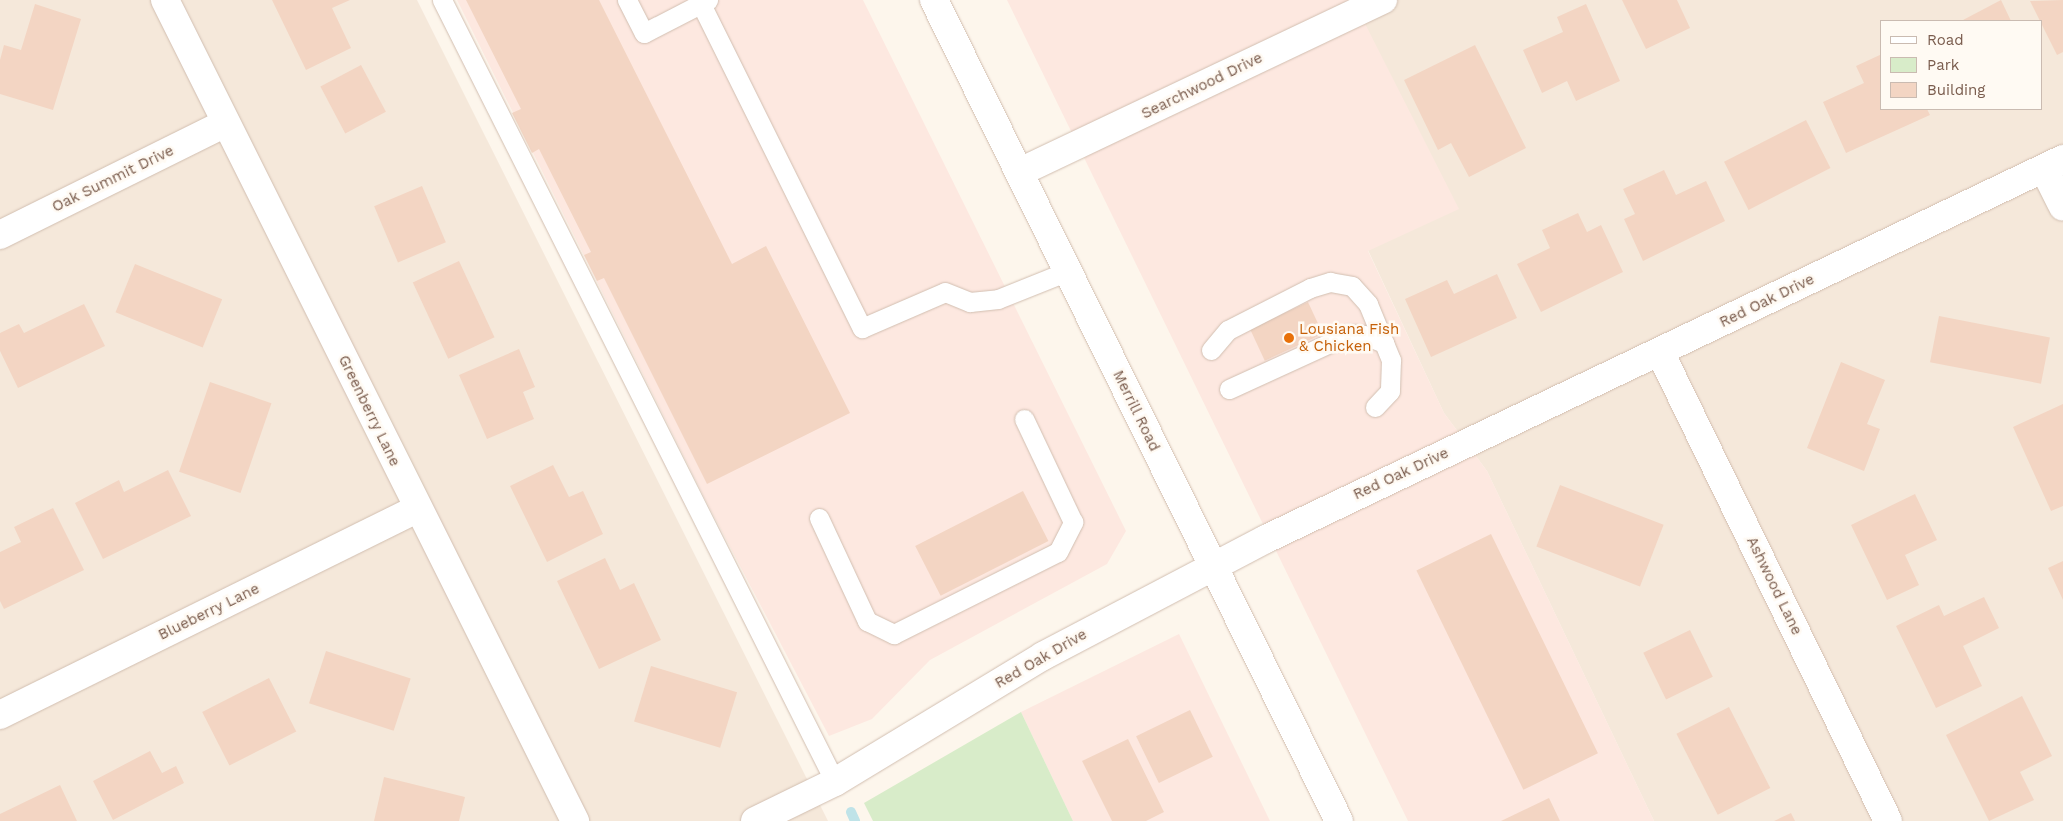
<!DOCTYPE html>
<style>
body{margin:0}
#map{position:relative;width:2063px;height:821px;overflow:hidden;background:#fdf6ec;font-family:"Work Sans",sans-serif}
div>[style]{position:absolute}
.residential>*{inset:0;background:#f5e8da}
.commercial>*{inset:0;background:#fde8e0}
.green>*{inset:0;background:#d8ecc9}
.stream>*{height:10px;margin:-5px;padding:0 5px;transform-origin:5px;border-radius:5px;background:#bfe3e8}
.building>*{inset:0;background:#f3d5c3;transform-origin:0 0}
.roads{filter:drop-shadow(0 0 1px #d1beb0) drop-shadow(0 0 1px #d1beb0)}
.service>*{height:19px;margin:-9.5px;padding:0 9.5px;transform-origin:9.5px;border-radius:9.5px;background:#fff}
.minor>*{height:28px;margin:-14px;padding:0 14px;transform-origin:14px;border-radius:14px;background:#fff}
.secondary>*{height:28px;margin:-14px;padding:0 14px;transform-origin:14px;border-radius:14px;background:#fff}
.dots>*{width:14px;height:14px;translate:-50% -50%;box-sizing:border-box;border:2px solid #fffaf3;border-radius:50%}
span{translate:-50% -50%;white-space:nowrap;text-align:center;line-height:1.15;-webkit-text-stroke:5px #fffaf3;paint-order:stroke}
.street-label{font-size:15px;color:#7a5c4d}
.food-label{font-size:15px;color:#c56008}
.left{translate:0 -50%;text-align:left}
.legend{position:absolute;left:1880px;top:20px;width:162px;height:90px;box-sizing:border-box;background:#fffaf3;border:1px solid #cabbb1;margin:0;padding:6px 9px;list-style:none;font-size:15px;color:#7a5c4d}
.legend li{display:flex;align-items:center;gap:10px;height:25px}
.legend b{width:25px;border:1px solid #cabbb1}
</style>
<div id="map">
<div class="residential">
<i style="clip-path:polygon(0 0,417px 0,828px 821px,0 821px)"></i>
<i style="clip-path:polygon(evenodd,1353px 0,2063px 0,2063px 821px,1654px 821px,1487px 471px,1444px 413px,1368px 250px,1353px 0,1882px 21px,2042px 21px,2042px 109px,1882px 109px,1882px 21px)"></i>
</div>
<div class="commercial">
<i style="clip-path:polygon(457px 0,863px 0,1126px 531px,1107px 564px,930px 660px,872px 719px,829px 736px,707px 503px)"></i>
<i style="clip-path:polygon(1007px 0,1353px 0,1459px 209px,1368px 251px,1444px 413px,1487px 471px,1654px 821px,1408px 821px)"></i>
<i style="clip-path:polygon(1179px 634px,1270px 821px,1073px 821px,1021px 712px)"></i>
</div>
<div class="green">
<i style="clip-path:polygon(1021px 712px,1073px 821px,873px 821px,864px 803px)"></i>
</div>
<div class="stream">
<i style="left:851px;top:812px;width:10px;rotate:66deg"></i>
</div>
<div class="building">
<i style="clip-path:polygon(272px 0,350px 0,332px 8px,351px 48px,306px 70px)"></i>
<i style="clip-path:polygon(466px 0,599px 0,732px 264px,766px 246px,850px 413px,707px 484px,604px 278px,597px 281px,584px 255px,591px 252px,539px 149px,532px 153px,512px 113px,521px 109px)"></i>
<i style="clip-path:polygon(1622px 0,1677px 0,1690px 28px,1646px 49px)"></i>
<i style="clip-path:polygon(2001px 0,2011px 21px,1963px 21px,1963px 20px)"></i>
<i style="clip-path:polygon(2063px 0,2063px 52px,2057px 55px,2030px 1px)"></i>
<i style="clip-path:polygon(35px 4px,81px 19px,53px 110px,0 94px,0 60px,4px 45px,21px 50px)"></i>
<i style="clip-path:polygon(1586px 4px,1620px 81px,1576px 101px,1567px 81px,1542px 93px,1523px 50px,1563px 32px,1557px 17px)"></i>
<i style="clip-path:polygon(1475px 45px,1526px 148px,1469px 177px,1451px 143px,1438px 150px,1404px 80px)"></i>
<i style="clip-path:polygon(1882px 54px,1882px 109px,1927px 109px,1930px 115px,1846px 153px,1823px 102px,1864px 83px,1856px 66px)"></i>
<i style="left:361px;top:65px;width:53px;height:46px;rotate:62deg"></i>
<i style="left:1806px;top:120px;width:54px;height:92px;rotate:63deg"></i>
<i style="clip-path:polygon(1664px 170px,1676px 195px,1706px 181px,1725px 221px,1643px 261px,1624px 219px,1635px 214px,1623px 189px)"></i>
<i style="left:422px;top:186px;width:61px;height:52px;rotate:67deg"></i>
<i style="clip-path:polygon(1578px 213px,1587px 232px,1601px 225px,1623px 272px,1541px 312px,1517px 264px,1550px 248px,1542px 230px)"></i>
<i style="left:459px;top:261px;width:84px;height:51px;rotate:65deg"></i>
<i style="left:135px;top:264px;width:94px;height:52px;rotate:22deg"></i>
<i style="clip-path:polygon(1497px 274px,1517px 318px,1431px 357px,1405px 299px,1447px 280px,1454px 294px)"></i>
<i style="left:1308px;top:302px;width:35px;height:64px;rotate:65deg"></i>
<i style="clip-path:polygon(84px 304px,105px 346px,18px 388px,0 351px,0 333px,19px 324px,24px 333px)"></i>
<i style="left:1939px;top:316px;width:113px;height:47px;rotate:11deg"></i>
<i style="clip-path:polygon(519px 349px,535px 387px,523px 392px,534px 419px,487px 439px,459px 375px)"></i>
<i style="clip-path:polygon(1841px 362px,1885px 380px,1867px 424px,1880px 429px,1864px 471px,1807px 448px)"></i>
<i style="left:210px;top:382px;width:65px;height:95px;rotate:19deg"></i>
<i style="clip-path:polygon(2063px 404px,2063px 506px,2051px 511px,2013px 427px)"></i>
<i style="clip-path:polygon(553px 465px,569px 497px,583px 491px,603px 534px,547px 562px,510px 486px)"></i>
<i style="clip-path:polygon(168px 470px,191px 516px,103px 559px,75px 503px,119px 480px,124px 492px)"></i>
<i style="left:1560px;top:485px;width:111px;height:66px;rotate:21deg"></i>
<i style="left:1023px;top:491px;width:56px;height:121px;rotate:63deg"></i>
<i style="clip-path:polygon(1915px 494px,1937px 540px,1905px 555px,1919px 585px,1887px 600px,1851px 525px)"></i>
<i style="clip-path:polygon(53px 508px,84px 570px,4px 609px,0 601px,0 552px,21px 542px,14px 527px)"></i>
<i style="left:1491px;top:534px;width:244px;height:83px;rotate:64deg"></i>
<i style="clip-path:polygon(605px 558px,620px 590px,634px 583px,661px 640px,599px 669px,557px 581px)"></i>
<i style="clip-path:polygon(2063px 561px,2063px 600px,2048px 568px)"></i>
<i style="clip-path:polygon(1984px 597px,1999px 628px,1963px 646px,1982px 686px,1936px 708px,1896px 626px,1939px 605px,1944px 616px)"></i>
<i style="left:1690px;top:630px;width:52px;height:52px;rotate:64deg"></i>
<i style="left:326px;top:651px;width:89px;height:55px;rotate:18deg"></i>
<i style="left:651px;top:666px;width:90px;height:58px;rotate:17deg"></i>
<i style="left:269px;top:678px;width:60px;height:75px;rotate:63deg"></i>
<i style="clip-path:polygon(2022px 696px,2052px 756px,2020px 772px,2034px 800px,1989px 821px,1946px 735px)"></i>
<i style="left:1729px;top:707px;width:91px;height:59px;rotate:63deg"></i>
<i style="left:1190px;top:710px;width:52px;height:60px;rotate:64deg"></i>
<i style="clip-path:polygon(1128px 739px,1164px 812px,1146px 821px,1112px 821px,1082px 761px)"></i>
<i style="clip-path:polygon(150px 751px,162px 773px,176px 766px,184px 783px,113px 820px,93px 781px)"></i>
<i style="clip-path:polygon(384px 777px,465px 797px,459px 821px,374px 821px)"></i>
<i style="clip-path:polygon(60px 785px,77px 821px,0 821px,0 814px)"></i>
<i style="clip-path:polygon(1549px 798px,1560px 821px,1501px 821px)"></i>
<i style="clip-path:polygon(1791px 813px,1795px 821px,1774px 821px)"></i>
</div>
<div class="roads">
<div class="service">
<i style="left:442px;top:0;width:875px;rotate:63.32deg"></i>
<i style="left:627px;top:0;width:37px;rotate:63deg"></i>
<i style="left:644px;top:33px;width:72px;rotate:-27.3deg"></i>
<i style="left:701px;top:4px;width:362px;rotate:63.6deg"></i>
<i style="left:862px;top:328px;width:90px;rotate:-23.4deg"></i>
<i style="left:945px;top:292px;width:27px;rotate:22deg"></i>
<i style="left:970px;top:302px;width:28px;rotate:-6deg"></i>
<i style="left:998px;top:299px;width:75px;rotate:-21.8deg"></i>
<i style="left:1211px;top:350px;width:26px;rotate:-50deg"></i>
<i style="left:1228px;top:330px;width:92px;rotate:-27.1deg"></i>
<i style="left:1310px;top:288px;width:21px;rotate:-17deg"></i>
<i style="left:1330px;top:282px;width:22px;rotate:10deg"></i>
<i style="left:1352px;top:286px;width:24px;rotate:48deg"></i>
<i style="left:1368px;top:304px;width:61px;rotate:67.7deg"></i>
<i style="left:1391px;top:360px;width:31px;rotate:92deg"></i>
<i style="left:1390px;top:391px;width:22px;rotate:133deg"></i>
<i style="left:1229px;top:389px;width:132px;rotate:-24.6deg"></i>
<i style="left:1349px;top:334px;width:15px;rotate:4deg"></i>
<i style="left:1364px;top:335px;width:22px;rotate:22deg"></i>
<i style="left:819px;top:518px;width:114px;rotate:65deg"></i>
<i style="left:867px;top:621px;width:30px;rotate:26deg"></i>
<i style="left:894px;top:634px;width:183px;rotate:-26.6deg"></i>
<i style="left:1058px;top:552px;width:34px;rotate:-63deg"></i>
<i style="left:1073px;top:522px;width:114px;rotate:-115.4deg"></i>
</div>
<div class="minor">
<i style="left:165px;top:0;width:918px;rotate:63.46deg"></i>
<i style="left:2044px;top:169px;width:42px;rotate:63.4deg"></i>
<i style="left:1020px;top:172px;width:402px;rotate:-25.4deg"></i>
<i style="left:0;top:235px;width:252px;rotate:-26.4deg"></i>
<i style="left:1660px;top:352px;width:521px;rotate:64.07deg"></i>
<i style="left:0;top:715px;width:465px;rotate:-26.3deg"></i>
<i style="left:755px;top:821px;width:89px;rotate:-26deg"></i>
<i style="left:835px;top:782px;width:243px;rotate:-31.2deg"></i>
<i style="left:1043px;top:656px;width:252px;rotate:-27.7deg"></i>
<i style="left:1266px;top:539px;width:883px;rotate:-25.49deg"></i>
</div>
<div class="secondary">
<i style="left:934px;top:0;width:915px;rotate:63.74deg"></i>
</div>
</div>
<div class="dots">
<i style="left:1289px;top:338px;background:#e8710a"></i>
</div>
<div class="street-label">
<span style="left:1202px;top:86px;rotate:-26deg">Searchwood Drive</span>
<span style="left:113px;top:179px;rotate:-26deg">Oak Summit Drive</span>
<span style="left:1767px;top:301px;rotate:-26deg">Red Oak Drive</span>
<span style="left:369px;top:411px;rotate:64deg">Greenberry Lane</span>
<span style="left:1136px;top:411px;rotate:64deg">Merrill Road</span>
<span style="left:1401px;top:474px;rotate:-25deg">Red Oak Drive</span>
<span style="left:1774px;top:586px;rotate:64deg">Ashwood Lane</span>
<span style="left:209px;top:612px;rotate:-26deg">Blueberry Lane</span>
<span style="left:1041px;top:659px;rotate:-30deg">Red Oak Drive</span>
</div>
<div class="food-label">
<span class="left" style="left:1299px;top:338px">Lousiana Fish<br>&amp; Chicken</span>
</div>
<ul class="legend">
<li><b style="height:6px;background:#fff"></b>Road</li>
<li><b style="height:14px;background:#d8ecc9"></b>Park</li>
<li><b style="height:14px;background:#f3d5c3"></b>Building</li>
</ul>
</div>
